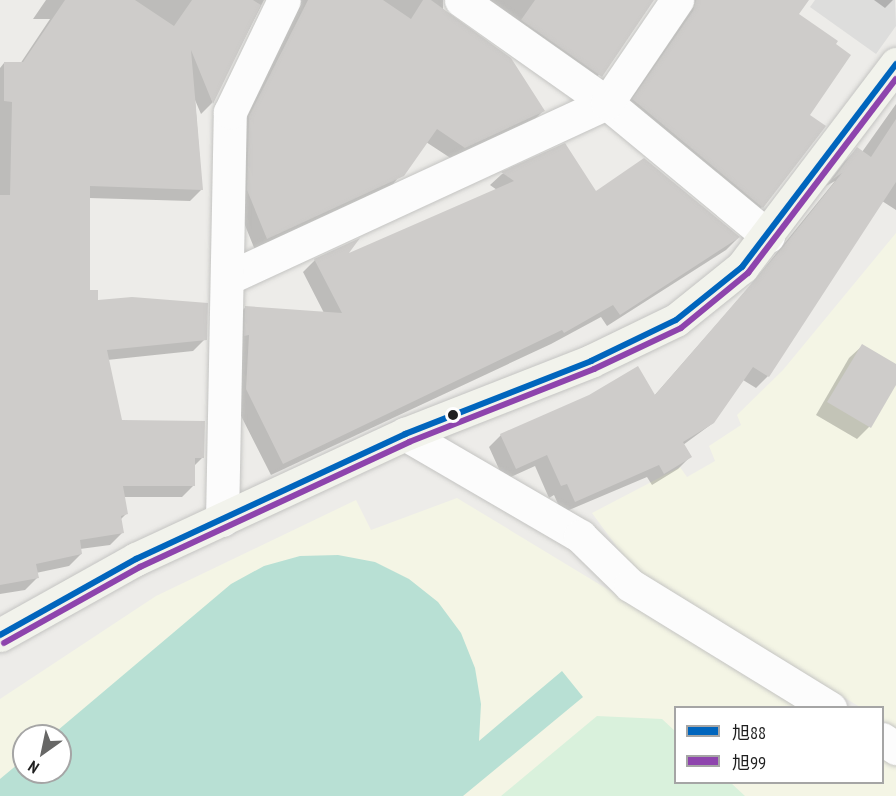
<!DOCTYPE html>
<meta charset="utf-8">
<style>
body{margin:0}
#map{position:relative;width:896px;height:796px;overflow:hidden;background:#edece9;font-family:"PT Sans Narrow","Noto Sans JP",sans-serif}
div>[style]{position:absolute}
.education>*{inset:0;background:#f4f5e5}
.park>*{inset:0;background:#d9f1dc}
.pitch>*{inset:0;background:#b8e0d4}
.parking>*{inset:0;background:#dddddc}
.shadow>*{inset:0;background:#0003}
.building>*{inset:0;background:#ceccca}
.roads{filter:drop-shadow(0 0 2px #c4c4c2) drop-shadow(0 0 2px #c4c4c2)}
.street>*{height:33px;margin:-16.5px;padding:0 16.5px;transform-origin:16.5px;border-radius:16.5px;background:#fcfcfc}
.secondary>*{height:33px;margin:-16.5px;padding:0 16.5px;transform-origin:16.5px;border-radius:16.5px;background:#f2f3ec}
.bus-1>*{height:6px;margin:-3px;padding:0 3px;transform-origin:3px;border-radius:3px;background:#0065bd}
.bus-2>*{height:6px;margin:-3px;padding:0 3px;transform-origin:3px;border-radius:3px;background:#8e44ad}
.dots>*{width:16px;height:16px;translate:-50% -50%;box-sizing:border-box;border:3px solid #fff;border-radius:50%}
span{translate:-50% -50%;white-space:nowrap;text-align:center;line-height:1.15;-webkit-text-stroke:6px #fff;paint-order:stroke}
.legend{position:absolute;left:674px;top:706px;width:210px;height:78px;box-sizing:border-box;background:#fff;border:2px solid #a5a5a5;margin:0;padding:8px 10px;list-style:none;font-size:18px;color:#1f1f1f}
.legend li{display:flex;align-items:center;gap:12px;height:30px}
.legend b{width:30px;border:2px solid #a5a5a5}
.north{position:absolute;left:12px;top:724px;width:60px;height:60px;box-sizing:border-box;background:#fff;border:2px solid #a5a5a5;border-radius:50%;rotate:213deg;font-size:16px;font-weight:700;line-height:24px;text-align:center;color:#1f1f1f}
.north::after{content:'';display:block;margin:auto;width:21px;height:27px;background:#676766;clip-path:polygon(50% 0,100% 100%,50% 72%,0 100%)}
</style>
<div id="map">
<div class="education">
<i style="clip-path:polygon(896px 233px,896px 729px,883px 721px,882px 708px,860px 707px,636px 573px,592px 513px,680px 467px,687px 477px,715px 461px,709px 446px,741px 425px,737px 415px,783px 370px)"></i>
<i style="clip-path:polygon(evenodd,457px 498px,802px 707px,676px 708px,676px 782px,882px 782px,883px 754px,896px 762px,896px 796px,0 796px,0 699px,156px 596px,356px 500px,371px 530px,457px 498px,24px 736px,60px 736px,60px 772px,24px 772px,24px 736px)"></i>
</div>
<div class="park">
<i style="clip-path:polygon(597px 716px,662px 719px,675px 731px,676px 782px,731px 783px,745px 796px,501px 796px)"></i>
</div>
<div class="pitch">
<i style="clip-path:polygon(338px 555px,375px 562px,409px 579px,438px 602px,461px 633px,475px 668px,481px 704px,479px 741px,562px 671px,583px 697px,463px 796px,0 796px,0 779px,24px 759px,24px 772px,60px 772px,60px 736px,51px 736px,231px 584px,264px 566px,300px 556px)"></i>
</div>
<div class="parking">
<i style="clip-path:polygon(815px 0,895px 0,896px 26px,876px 54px,810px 7px)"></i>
</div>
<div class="shadow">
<i style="clip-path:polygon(46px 0,264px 0,212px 103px,201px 114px,195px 100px,202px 189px,190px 201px,89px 198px,89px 292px,96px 302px,205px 339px,193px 351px,107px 360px,120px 421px,203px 457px,194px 466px,194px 485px,182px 497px,124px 497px,126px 514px,120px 520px,122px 533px,110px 545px,80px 549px,81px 554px,69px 566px,36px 573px,37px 578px,25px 590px,0 594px,0 68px,4px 63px,20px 64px,50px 19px,33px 19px)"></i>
<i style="clip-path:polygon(284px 0,443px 0,443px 9px,543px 111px,531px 123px,452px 159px,426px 142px,390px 188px,255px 250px,236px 203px,237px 130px)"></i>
<i style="clip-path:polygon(460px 0,653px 0,589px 88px)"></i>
<i style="clip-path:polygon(678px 0,807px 0,797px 15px,808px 116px,762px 207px,750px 219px,621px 112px,681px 24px,684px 14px)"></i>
<i style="clip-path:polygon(874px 0,893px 0,885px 8px)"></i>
<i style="clip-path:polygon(896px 104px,896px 210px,882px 201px,768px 376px,756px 388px,743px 380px,713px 423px,683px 445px,690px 457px,678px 469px,652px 485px,647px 477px,562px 513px,554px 495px,549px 498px,535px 466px,504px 480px,489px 447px,501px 435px,654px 396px,745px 292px,835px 181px,826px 186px,845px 161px,857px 149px,862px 152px)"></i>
<i style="clip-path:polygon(565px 145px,596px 193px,738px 238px,726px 250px,607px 326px,601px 317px,551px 344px,271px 475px,234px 402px,233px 319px,246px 307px,324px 313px,303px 272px,315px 260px,345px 256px,497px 190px,490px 185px,502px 174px)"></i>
<i style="clip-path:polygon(862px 346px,896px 366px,896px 382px,869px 427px,857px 439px,816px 415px,849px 358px)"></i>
</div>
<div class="building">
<i style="clip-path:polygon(65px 0,135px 0,174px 26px,192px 0,253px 0,261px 5px,213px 104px,191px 50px,203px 190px,90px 186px,90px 290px,98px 290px,98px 300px,132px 297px,208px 303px,207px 340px,107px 350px,122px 420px,205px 421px,204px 458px,195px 458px,195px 486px,123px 486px,128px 514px,121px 516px,124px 533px,80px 540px,82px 554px,36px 564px,39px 578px,0 585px,0 195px,10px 195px,12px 102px,4px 101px,4px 62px,23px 62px)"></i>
<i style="clip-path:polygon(308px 0,383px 0,411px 19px,423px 0,431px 0,511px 58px,545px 111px,465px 148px,437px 129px,404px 176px,267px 239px,247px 190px,249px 116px)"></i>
<i style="clip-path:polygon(535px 0,654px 0,602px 77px,521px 20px)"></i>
<i style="clip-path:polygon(696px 0,809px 0,799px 14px,838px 41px,836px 44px,851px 55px,810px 115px,826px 126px,763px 208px,632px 99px,693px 11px)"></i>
<i style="clip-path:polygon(896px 119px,896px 182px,769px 377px,753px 367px,714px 423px,683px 442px,692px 457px,664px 474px,659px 465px,575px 502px,567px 484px,561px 486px,547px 455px,516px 469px,500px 434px,589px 395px,638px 366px,655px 395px,783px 247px,842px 173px,833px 179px,857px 147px,871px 157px)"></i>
<i style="clip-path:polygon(565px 143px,596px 191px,644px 158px,740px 237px,620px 315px,613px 305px,564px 333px,562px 330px,283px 464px,246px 389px,249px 335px,244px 336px,245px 306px,342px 313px,314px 259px,360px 238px,349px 253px,514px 181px,501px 172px)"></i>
<i style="clip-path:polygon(862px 344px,896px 364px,896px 385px,871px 428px,827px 402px)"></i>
</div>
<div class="roads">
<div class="street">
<i style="left:461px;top:0;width:179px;rotate:35.2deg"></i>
<i style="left:607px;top:103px;width:209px;rotate:39.6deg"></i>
<i style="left:228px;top:278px;width:417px;rotate:-24.8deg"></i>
<i style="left:607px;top:103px;width:125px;rotate:-55.8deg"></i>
<i style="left:405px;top:434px;width:203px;rotate:30.2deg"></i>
<i style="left:580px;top:536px;width:70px;rotate:44.4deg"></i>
<i style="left:630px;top:585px;width:235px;rotate:31.6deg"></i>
<i style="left:222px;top:520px;width:408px;rotate:-88.9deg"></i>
<i style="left:230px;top:112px;width:124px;rotate:-64.3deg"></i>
<i style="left:882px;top:739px;width:17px;rotate:33deg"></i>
</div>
<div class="secondary">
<i style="left:0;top:635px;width:156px;rotate:-29.2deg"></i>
<i style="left:136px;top:559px;width:297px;rotate:-24.9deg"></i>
<i style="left:405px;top:434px;width:200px;rotate:-21.4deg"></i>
<i style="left:591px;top:361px;width:94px;rotate:-25.8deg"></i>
<i style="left:676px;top:320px;width:85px;rotate:-38.8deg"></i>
<i style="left:742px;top:267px;width:255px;rotate:-52.8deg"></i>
</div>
</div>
<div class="bus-1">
<i style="left:0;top:635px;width:156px;rotate:-29.2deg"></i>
<i style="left:136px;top:559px;width:297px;rotate:-24.9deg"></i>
<i style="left:405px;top:434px;width:200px;rotate:-21.4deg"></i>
<i style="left:591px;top:361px;width:94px;rotate:-25.8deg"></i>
<i style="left:676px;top:320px;width:85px;rotate:-38.8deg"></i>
<i style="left:742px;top:267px;width:255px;rotate:-52.8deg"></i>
</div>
<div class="bus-2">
<i style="left:4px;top:643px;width:156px;rotate:-29.2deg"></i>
<i style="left:140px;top:567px;width:297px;rotate:-24.9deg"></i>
<i style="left:409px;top:442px;width:199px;rotate:-21.5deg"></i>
<i style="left:594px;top:369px;width:96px;rotate:-25.2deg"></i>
<i style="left:681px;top:328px;width:87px;rotate:-39.4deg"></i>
<i style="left:748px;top:273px;width:244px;rotate:-52.7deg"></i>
</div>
<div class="dots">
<i style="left:453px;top:415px;background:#1f1f1f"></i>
</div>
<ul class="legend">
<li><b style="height:8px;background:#0065bd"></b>旭88</li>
<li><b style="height:8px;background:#8e44ad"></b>旭99</li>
</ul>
<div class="north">N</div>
</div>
